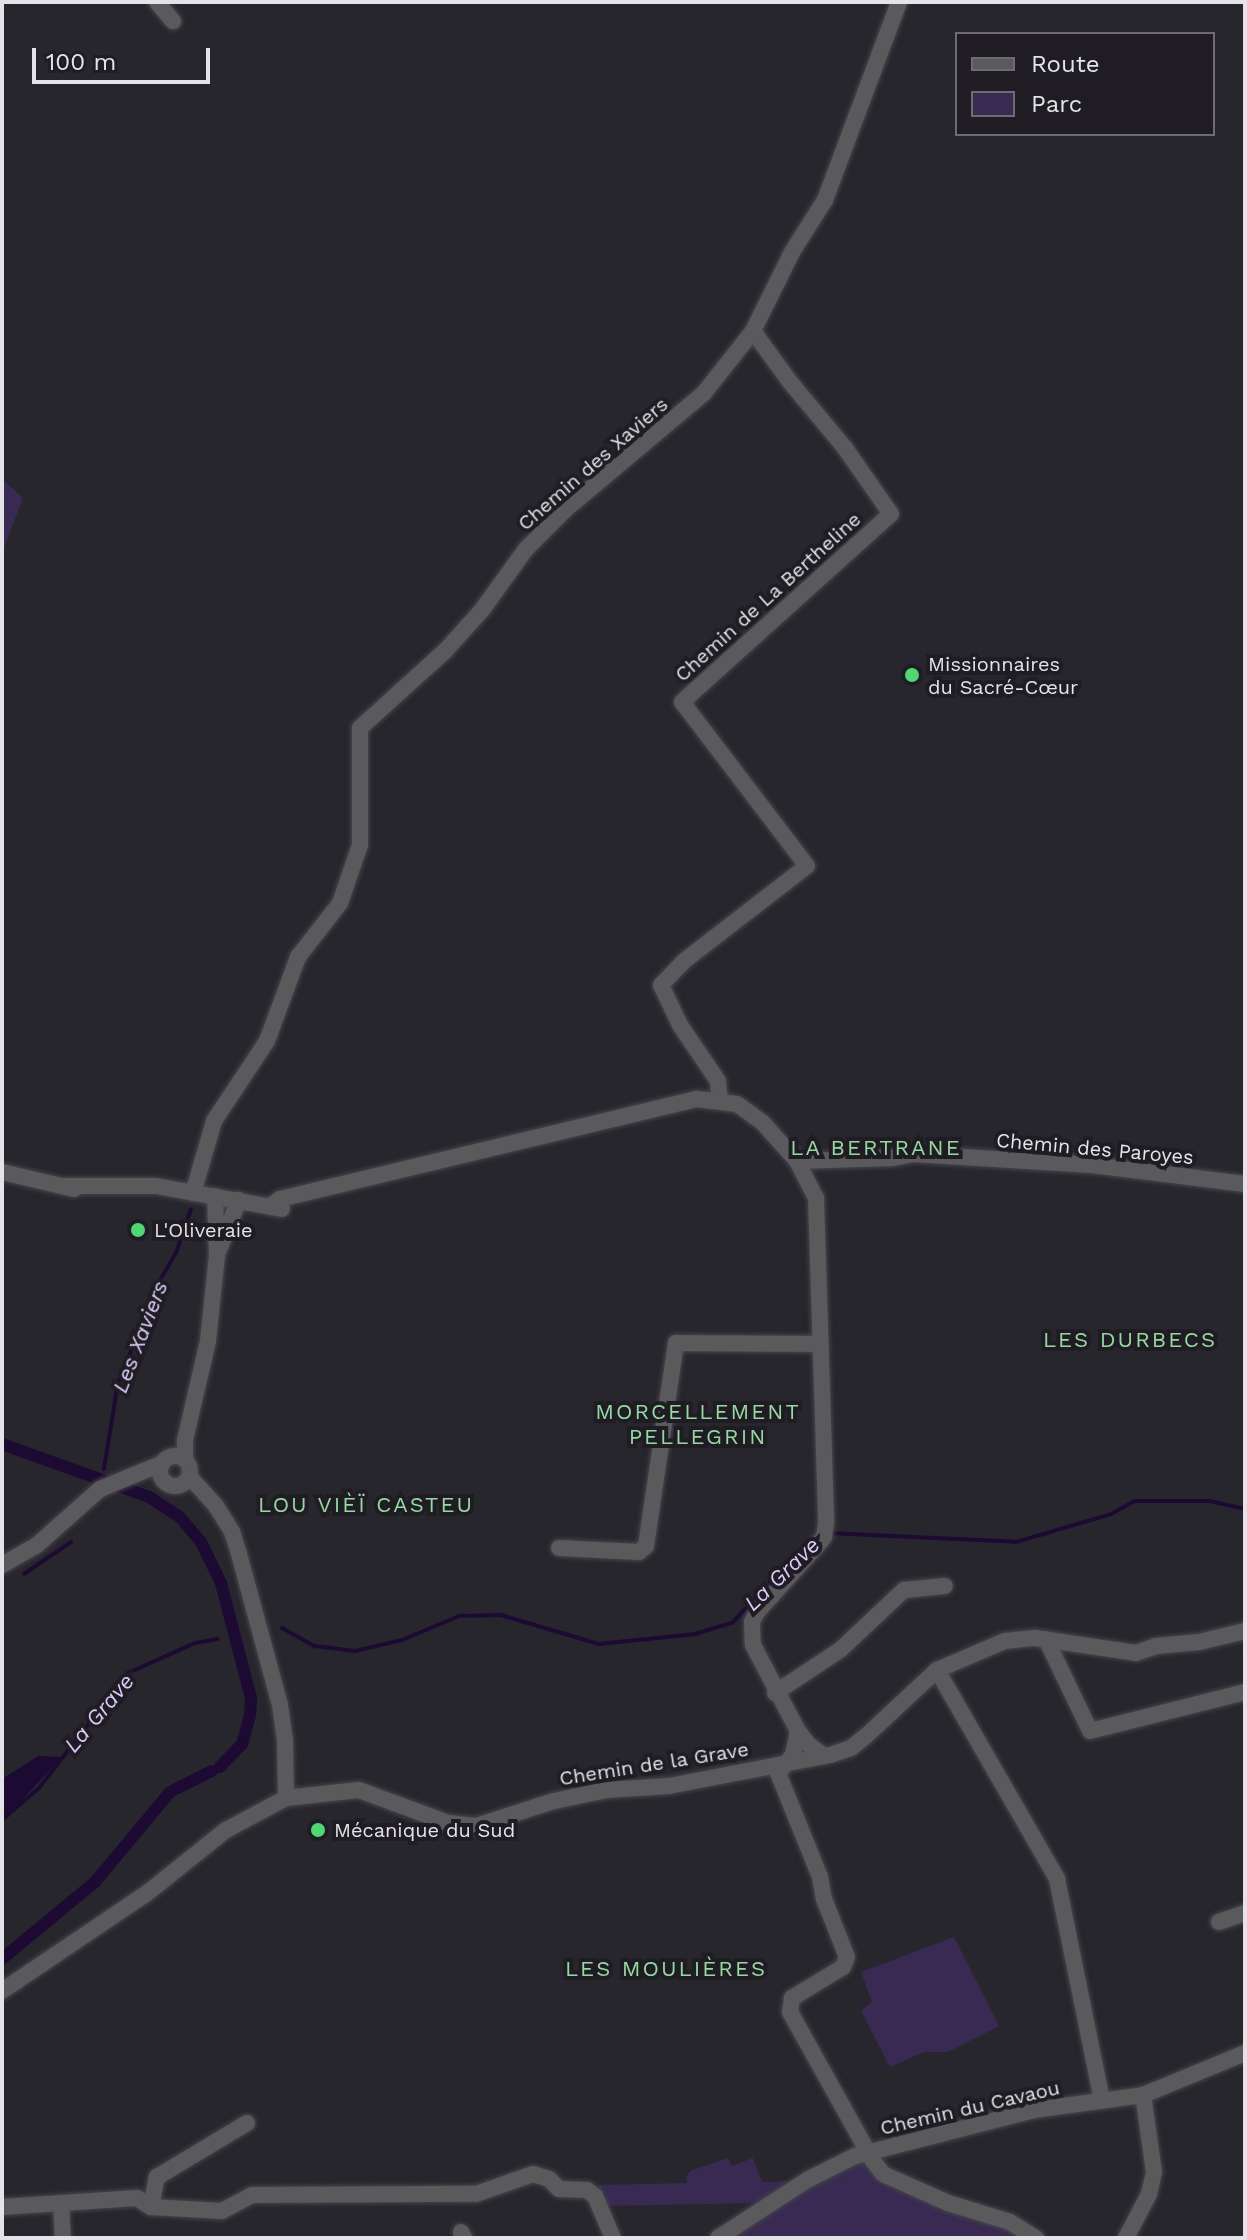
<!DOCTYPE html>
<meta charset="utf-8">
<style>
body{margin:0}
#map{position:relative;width:1247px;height:2240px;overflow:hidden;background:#28262d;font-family:"Work Sans",sans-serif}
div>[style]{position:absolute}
.green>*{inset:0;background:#382a52}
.water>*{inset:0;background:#1c0a33}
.stream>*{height:4px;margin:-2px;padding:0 2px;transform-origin:2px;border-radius:2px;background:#1c0a33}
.canal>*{height:12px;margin:-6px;padding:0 6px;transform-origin:6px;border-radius:6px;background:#1c0a33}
.roads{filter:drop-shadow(0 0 2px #46444b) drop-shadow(0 0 2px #46444b)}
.minor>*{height:16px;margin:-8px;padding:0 8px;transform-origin:8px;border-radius:8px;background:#5a595c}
.minor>.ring{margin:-8px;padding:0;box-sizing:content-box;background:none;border:16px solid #5a595c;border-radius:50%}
.dots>*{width:22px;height:22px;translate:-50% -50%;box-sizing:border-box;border:4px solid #1f1d23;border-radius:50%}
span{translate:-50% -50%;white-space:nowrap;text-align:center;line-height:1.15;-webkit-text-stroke:8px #1f1d23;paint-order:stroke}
.street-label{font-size:20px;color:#e4e3e7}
.poi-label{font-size:20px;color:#e4e3e7}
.left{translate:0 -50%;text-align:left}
.neighbourhood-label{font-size:22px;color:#97d8a2;letter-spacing:2px}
.water-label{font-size:22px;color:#daccf9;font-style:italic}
.frame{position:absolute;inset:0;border:4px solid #e4e3e7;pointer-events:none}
.legend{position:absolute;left:955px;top:32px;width:260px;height:104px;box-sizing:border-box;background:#1f1d23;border:2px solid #6e6c71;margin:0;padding:10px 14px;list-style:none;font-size:24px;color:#e4e3e7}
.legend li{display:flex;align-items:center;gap:16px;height:40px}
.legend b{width:40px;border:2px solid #6e6c71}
.scale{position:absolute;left:32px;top:48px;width:178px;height:36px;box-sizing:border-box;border:4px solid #e4e3e7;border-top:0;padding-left:10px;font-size:24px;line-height:28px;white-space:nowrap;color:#e4e3e7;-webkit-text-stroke:6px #1f1d23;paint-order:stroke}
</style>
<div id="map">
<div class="green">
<i style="clip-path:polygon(2px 479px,23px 498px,2px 553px)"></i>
<i style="clip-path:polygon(954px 1937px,999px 2026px,948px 2052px,924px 2052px,890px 2067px,861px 2011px,872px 2002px,861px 1972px)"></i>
<i style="clip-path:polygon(728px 2158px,732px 2166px,753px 2158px,762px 2182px,789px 2181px,759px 2203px,607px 2206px,597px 2185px,687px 2183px,686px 2177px,690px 2171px)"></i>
<i style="clip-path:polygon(865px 2158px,888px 2184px,1024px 2237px,731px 2238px,772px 2208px)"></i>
</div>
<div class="water">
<i style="clip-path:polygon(38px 1756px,62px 1757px,2px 1822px,2px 1779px)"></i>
</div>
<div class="stream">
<i style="left:104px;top:1469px;width:87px;rotate:-80.8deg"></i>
<i style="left:118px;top:1383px;width:109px;rotate:-67.9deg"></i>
<i style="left:159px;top:1282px;width:34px;rotate:-60deg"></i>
<i style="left:176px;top:1253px;width:46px;rotate:-71.2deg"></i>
<i style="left:828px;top:1533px;width:188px;rotate:2.7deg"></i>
<i style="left:1016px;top:1542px;width:99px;rotate:-16.4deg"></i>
<i style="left:1111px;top:1514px;width:26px;rotate:-29deg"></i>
<i style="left:1134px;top:1501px;width:76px"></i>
<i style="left:1210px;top:1501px;width:36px;rotate:13deg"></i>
<i style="left:24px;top:1574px;width:57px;rotate:-34.2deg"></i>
<i style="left:2px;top:1585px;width:1px;rotate:-45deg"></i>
<i style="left:282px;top:1628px;width:38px;rotate:29deg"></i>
<i style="left:315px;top:1646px;width:40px;rotate:7.1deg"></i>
<i style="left:355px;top:1651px;width:48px;rotate:-13.2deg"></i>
<i style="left:402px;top:1640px;width:62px;rotate:-22.8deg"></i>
<i style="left:459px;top:1616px;width:42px;rotate:-1.4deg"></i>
<i style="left:501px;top:1615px;width:102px;rotate:16.5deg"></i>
<i style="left:599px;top:1644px;width:97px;rotate:-5.9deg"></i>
<i style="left:695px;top:1634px;width:39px;rotate:-17deg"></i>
<i style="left:732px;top:1623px;width:105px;rotate:-46.2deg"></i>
<i style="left:2px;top:1820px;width:49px;rotate:-40.9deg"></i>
<i style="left:39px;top:1788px;width:145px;rotate:-52.3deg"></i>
<i style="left:128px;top:1673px;width:73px;rotate:-24.1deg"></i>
<i style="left:195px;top:1643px;width:23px;rotate:-10deg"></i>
</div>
<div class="canal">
<i style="left:2px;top:1444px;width:156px;rotate:19.8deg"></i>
<i style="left:149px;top:1497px;width:37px;rotate:33deg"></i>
<i style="left:180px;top:1517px;width:33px;rotate:50deg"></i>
<i style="left:201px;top:1542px;width:46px;rotate:64deg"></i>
<i style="left:221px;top:1583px;width:119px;rotate:75.4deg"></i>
<i style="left:251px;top:1698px;width:17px;rotate:93deg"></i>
<i style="left:250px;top:1715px;width:30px;rotate:105deg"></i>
<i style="left:242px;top:1744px;width:32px;rotate:134deg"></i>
<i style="left:2px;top:1959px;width:121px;rotate:-39.6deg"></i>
<i style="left:95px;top:1882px;width:117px;rotate:-50.2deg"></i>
<i style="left:170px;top:1792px;width:47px;rotate:-26.6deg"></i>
</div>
<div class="roads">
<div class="minor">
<i style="left:157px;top:2px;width:25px;rotate:50deg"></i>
<i style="left:720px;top:1101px;width:20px;rotate:-96deg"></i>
<i style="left:718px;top:1081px;width:68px;rotate:-124.2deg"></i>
<i style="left:680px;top:1025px;width:44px;rotate:-115.4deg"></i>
<i style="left:661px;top:985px;width:33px;rotate:-46deg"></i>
<i style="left:684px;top:961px;width:155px;rotate:-37.7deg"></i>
<i style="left:807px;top:866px;width:206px;rotate:-127.3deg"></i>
<i style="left:682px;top:702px;width:281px;rotate:-42deg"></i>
<i style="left:891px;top:514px;width:80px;rotate:-124.9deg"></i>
<i style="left:845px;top:448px;width:86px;rotate:-129.8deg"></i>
<i style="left:790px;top:382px;width:63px;rotate:-126deg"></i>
<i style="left:797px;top:1161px;width:96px;rotate:-1.8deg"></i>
<i style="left:893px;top:1158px;width:20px;rotate:-11deg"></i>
<i style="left:913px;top:1154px;width:179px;rotate:3.5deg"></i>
<i style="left:1092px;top:1165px;width:154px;rotate:7.1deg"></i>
<i style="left:2px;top:1172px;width:74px;rotate:13.3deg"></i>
<i style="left:64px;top:1186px;width:92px"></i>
<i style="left:156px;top:1186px;width:128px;rotate:10.3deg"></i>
<i style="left:193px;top:1193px;width:75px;rotate:-73.7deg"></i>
<i style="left:214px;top:1121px;width:96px;rotate:-56.5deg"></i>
<i style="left:267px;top:1041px;width:90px;rotate:-69.7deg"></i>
<i style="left:298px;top:957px;width:68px;rotate:-52.1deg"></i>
<i style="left:340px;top:903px;width:61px;rotate:-71deg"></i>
<i style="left:360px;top:845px;width:117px;rotate:-90deg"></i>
<i style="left:360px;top:728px;width:115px;rotate:-42.2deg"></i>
<i style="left:445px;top:651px;width:55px;rotate:-47.9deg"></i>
<i style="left:482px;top:610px;width:75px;rotate:-54.2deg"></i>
<i style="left:526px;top:549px;width:57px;rotate:-45deg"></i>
<i style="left:566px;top:509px;width:180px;rotate:-40deg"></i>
<i style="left:704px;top:393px;width:79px;rotate:-51.7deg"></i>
<i style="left:753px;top:331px;width:88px;rotate:-63.7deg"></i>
<i style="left:792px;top:252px;width:62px;rotate:-57.6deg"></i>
<i style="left:825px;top:200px;width:211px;rotate:-69.5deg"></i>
<i style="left:272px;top:1205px;width:10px;rotate:-37deg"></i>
<i style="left:280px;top:1199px;width:429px;rotate:-13.5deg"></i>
<i style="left:697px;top:1099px;width:40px;rotate:7.1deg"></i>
<i style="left:737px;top:1104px;width:32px;rotate:36deg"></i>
<i style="left:763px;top:1123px;width:51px;rotate:48.2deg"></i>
<i style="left:797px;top:1161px;width:42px;rotate:62.8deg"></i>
<i style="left:816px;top:1198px;width:325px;rotate:88.2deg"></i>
<i style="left:826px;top:1523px;width:14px;rotate:98deg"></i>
<i style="left:824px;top:1537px;width:13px;rotate:129deg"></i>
<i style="left:816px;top:1547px;width:88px;rotate:132.2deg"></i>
<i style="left:757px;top:1612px;width:11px;rotate:117deg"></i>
<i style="left:752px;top:1622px;width:23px;rotate:88deg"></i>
<i style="left:753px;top:1645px;width:97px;rotate:62.4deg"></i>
<i style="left:798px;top:1731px;width:18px;rotate:52deg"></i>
<i style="left:809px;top:1745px;width:19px;rotate:36deg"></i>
<i style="left:219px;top:1250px;width:54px;rotate:-68.2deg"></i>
<i class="ring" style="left:160px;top:1456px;width:14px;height:14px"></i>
<i style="left:185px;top:1460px;width:20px;rotate:-90deg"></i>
<i style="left:185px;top:1440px;width:102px;rotate:-76.9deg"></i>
<i style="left:208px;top:1341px;width:85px;rotate:-84deg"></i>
<i style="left:217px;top:1256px;width:60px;rotate:-91.9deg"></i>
<i style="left:189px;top:1476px;width:40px;rotate:48deg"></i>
<i style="left:216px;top:1506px;width:31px;rotate:58deg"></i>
<i style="left:232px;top:1532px;width:23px;rotate:72deg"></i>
<i style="left:239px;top:1554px;width:156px;rotate:74.8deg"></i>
<i style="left:280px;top:1705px;width:35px;rotate:82deg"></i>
<i style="left:285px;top:1740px;width:58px;rotate:89deg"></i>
<i style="left:559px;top:1548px;width:80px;rotate:2.9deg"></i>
<i style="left:639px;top:1552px;width:9px;rotate:-41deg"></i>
<i style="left:646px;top:1546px;width:205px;rotate:-81.6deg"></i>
<i style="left:676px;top:1343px;width:143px;rotate:0.4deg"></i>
<i style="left:2px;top:1565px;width:40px;rotate:-29.7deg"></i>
<i style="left:37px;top:1545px;width:84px;rotate:-41.6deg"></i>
<i style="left:100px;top:1489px;width:68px;rotate:-22.4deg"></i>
<i style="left:1046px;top:1639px;width:102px;rotate:64.4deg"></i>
<i style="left:1090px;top:1731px;width:160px;rotate:-14.1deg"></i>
<i style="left:937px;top:1670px;width:241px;rotate:60.1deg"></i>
<i style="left:1057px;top:1879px;width:226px;rotate:78.5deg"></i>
<i style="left:775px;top:1693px;width:78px;rotate:-33.5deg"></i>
<i style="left:840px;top:1650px;width:88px;rotate:-43.2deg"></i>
<i style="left:904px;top:1590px;width:41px;rotate:-5.6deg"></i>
<i style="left:798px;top:1731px;width:25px;rotate:102deg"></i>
<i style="left:793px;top:1755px;width:23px;rotate:130deg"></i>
<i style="left:778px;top:1773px;width:112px;rotate:68deg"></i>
<i style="left:820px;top:1877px;width:22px;rotate:80deg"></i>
<i style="left:824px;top:1899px;width:62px;rotate:68.4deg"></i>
<i style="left:847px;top:1957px;width:11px;rotate:112deg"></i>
<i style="left:843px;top:1967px;width:60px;rotate:148.7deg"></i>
<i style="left:792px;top:1998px;width:14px;rotate:98deg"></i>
<i style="left:790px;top:2012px;width:171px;rotate:60.9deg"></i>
<i style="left:873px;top:2161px;width:16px;rotate:52deg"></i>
<i style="left:883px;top:2174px;width:71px;rotate:24deg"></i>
<i style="left:948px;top:2203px;width:65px;rotate:17deg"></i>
<i style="left:1010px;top:2222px;width:31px;rotate:32deg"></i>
<i style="left:1219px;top:1922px;width:28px;rotate:-19deg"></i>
<i style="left:2px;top:1991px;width:174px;rotate:-34deg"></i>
<i style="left:146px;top:1894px;width:102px;rotate:-38.7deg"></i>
<i style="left:226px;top:1830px;width:68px;rotate:-28.1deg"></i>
<i style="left:286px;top:1798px;width:73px;rotate:-6.3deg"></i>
<i style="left:359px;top:1790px;width:95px;rotate:20.3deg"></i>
<i style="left:448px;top:1823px;width:28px;rotate:6deg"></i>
<i style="left:476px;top:1826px;width:82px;rotate:-17.8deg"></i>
<i style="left:554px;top:1801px;width:53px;rotate:-11.9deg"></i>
<i style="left:606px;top:1790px;width:63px;rotate:-3.6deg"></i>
<i style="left:669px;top:1786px;width:164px;rotate:-10.9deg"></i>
<i style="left:830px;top:1755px;width:22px;rotate:-18deg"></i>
<i style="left:851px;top:1748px;width:19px;rotate:-39deg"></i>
<i style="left:866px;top:1736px;width:97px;rotate:-42.9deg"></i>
<i style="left:937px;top:1670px;width:74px;rotate:-23.1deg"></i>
<i style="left:1005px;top:1641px;width:30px;rotate:-6deg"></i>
<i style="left:1035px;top:1638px;width:102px;rotate:8.4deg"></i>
<i style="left:1136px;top:1653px;width:21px;rotate:-19deg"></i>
<i style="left:1156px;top:1646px;width:43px;rotate:-5.3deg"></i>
<i style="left:1199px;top:1642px;width:47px;rotate:-13.4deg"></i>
<i style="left:61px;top:2203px;width:35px;rotate:87deg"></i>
<i style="left:2px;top:2207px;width:135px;rotate:-3.8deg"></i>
<i style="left:137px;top:2198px;width:17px;rotate:33deg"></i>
<i style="left:151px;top:2207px;width:71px;rotate:3.2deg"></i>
<i style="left:222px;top:2211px;width:34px;rotate:-28deg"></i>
<i style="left:252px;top:2195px;width:224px;rotate:-0.3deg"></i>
<i style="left:476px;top:2194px;width:60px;rotate:-19.3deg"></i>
<i style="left:533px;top:2174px;width:17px;rotate:17deg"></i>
<i style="left:549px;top:2179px;width:14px;rotate:45deg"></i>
<i style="left:559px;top:2189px;width:28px;rotate:2deg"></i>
<i style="left:587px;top:2190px;width:10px;rotate:37deg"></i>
<i style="left:595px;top:2196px;width:46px;rotate:66.8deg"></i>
<i style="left:151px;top:2207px;width:31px;rotate:-79deg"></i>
<i style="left:157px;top:2177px;width:105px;rotate:-31deg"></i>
<i style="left:461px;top:2232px;width:7px;rotate:63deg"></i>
<i style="left:718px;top:2238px;width:106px;rotate:-33.1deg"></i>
<i style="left:807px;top:2180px;width:54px;rotate:-26.6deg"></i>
<i style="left:855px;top:2156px;width:185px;rotate:-14.4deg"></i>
<i style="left:1034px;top:2110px;width:110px;rotate:-7.8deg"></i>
<i style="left:1143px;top:2095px;width:110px;rotate:-22.4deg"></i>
<i style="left:1126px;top:2238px;width:50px;rotate:-62.4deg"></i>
<i style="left:1149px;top:2194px;width:23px;rotate:-77deg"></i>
<i style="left:1154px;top:2172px;width:78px;rotate:-98.1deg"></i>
</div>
</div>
<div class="dots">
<i style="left:912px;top:675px;background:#51d674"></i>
<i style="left:138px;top:1230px;background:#51d674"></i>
<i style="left:318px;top:1830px;background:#51d674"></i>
</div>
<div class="street-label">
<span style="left:593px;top:464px;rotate:-41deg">Chemin des Xaviers</span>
<span style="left:768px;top:597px;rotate:-42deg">Chemin de La Bertheline</span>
<span style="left:1095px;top:1149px;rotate:5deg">Chemin des Paroyes</span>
<span style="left:654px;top:1764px;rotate:-9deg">Chemin de la Grave</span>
<span style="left:970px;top:2108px;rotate:-13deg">Chemin du Cavaou</span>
</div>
<div class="poi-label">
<span class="left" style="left:928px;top:676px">Missionnaires<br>du Sacré-Cœur</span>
<span class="left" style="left:154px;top:1230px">L'Oliveraie</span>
<span class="left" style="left:334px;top:1830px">Mécanique du Sud</span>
</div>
<div class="neighbourhood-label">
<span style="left:876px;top:1148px">LA BERTRANE</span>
<span style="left:1130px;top:1340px">LES DURBECS</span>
<span style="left:698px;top:1424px">MORCELLEMENT<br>PELLEGRIN</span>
<span style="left:366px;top:1505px">LOU VIÈÏ CASTEU</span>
<span style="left:666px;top:1969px">LES MOULIÈRES</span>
</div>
<div class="water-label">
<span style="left:140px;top:1337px;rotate:-69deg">Les Xaviers</span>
<span style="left:782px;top:1574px;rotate:-44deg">La Grave</span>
<span style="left:99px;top:1713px;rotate:-50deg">La Grave</span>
</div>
<div class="frame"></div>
<ul class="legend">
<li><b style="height:10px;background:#5a595c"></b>Route</li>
<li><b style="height:22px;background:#382a52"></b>Parc</li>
</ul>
<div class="scale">100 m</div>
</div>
